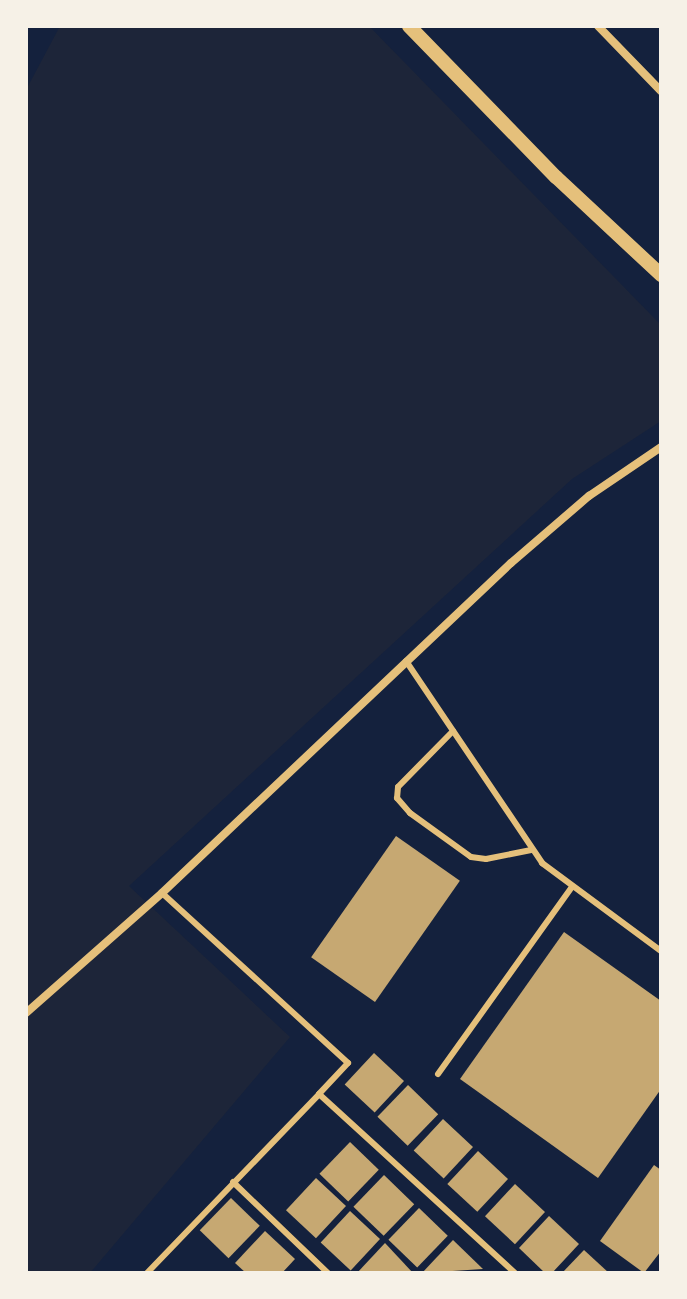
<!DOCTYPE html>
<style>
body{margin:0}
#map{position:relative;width:687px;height:1299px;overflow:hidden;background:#14213d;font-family:Cabin,sans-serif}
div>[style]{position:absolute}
.green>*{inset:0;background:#1d2539}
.building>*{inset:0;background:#c6a872;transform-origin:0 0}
.service>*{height:6px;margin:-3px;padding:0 3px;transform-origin:3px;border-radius:3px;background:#e5c07b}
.minor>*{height:8px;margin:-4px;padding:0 4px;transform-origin:4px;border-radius:4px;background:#e5c07b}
.tertiary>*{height:14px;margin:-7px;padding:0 7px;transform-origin:7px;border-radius:7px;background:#e5c07b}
span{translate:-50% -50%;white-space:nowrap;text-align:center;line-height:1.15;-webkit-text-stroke:7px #f6f1e7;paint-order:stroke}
.frame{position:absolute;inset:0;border:28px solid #f6f1e7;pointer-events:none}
</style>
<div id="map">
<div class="green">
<i style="clip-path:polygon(60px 26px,369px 26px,661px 325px,661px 421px,572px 479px,129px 886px,290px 1037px,90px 1273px,26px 1273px,26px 90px)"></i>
</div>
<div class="building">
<i style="left:396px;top:836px;width:78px;height:148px;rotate:35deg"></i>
<i style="clip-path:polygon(564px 932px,661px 1001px,661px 1089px,598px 1178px,460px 1079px)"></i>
<i style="left:374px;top:1053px;width:41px;height:43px;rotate:43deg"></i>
<i style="left:408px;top:1085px;width:42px;height:44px;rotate:44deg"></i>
<i style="left:443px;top:1119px;width:41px;height:43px;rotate:43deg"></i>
<i style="left:350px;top:1142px;width:40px;height:44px;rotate:44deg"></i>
<i style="left:478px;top:1151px;width:41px;height:45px;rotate:43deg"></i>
<i style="clip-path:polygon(654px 1165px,661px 1170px,661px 1251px,644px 1273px,600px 1241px)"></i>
<i style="left:384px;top:1175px;width:42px;height:44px;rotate:44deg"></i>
<i style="left:316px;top:1178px;width:41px;height:44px;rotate:43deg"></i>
<i style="left:515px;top:1184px;width:41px;height:44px;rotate:43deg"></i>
<i style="left:231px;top:1198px;width:40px;height:45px;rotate:44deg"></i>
<i style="left:419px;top:1208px;width:40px;height:44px;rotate:44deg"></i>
<i style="left:350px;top:1211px;width:41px;height:43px;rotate:43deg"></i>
<i style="clip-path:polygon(549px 1216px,579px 1244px,552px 1273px,545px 1273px,519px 1248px)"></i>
<i style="clip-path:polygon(265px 1231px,295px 1259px,282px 1273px,246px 1273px,235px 1263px)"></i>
<i style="clip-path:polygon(453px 1240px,483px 1269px,422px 1273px)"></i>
<i style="clip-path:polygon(385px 1243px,413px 1273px,357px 1273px)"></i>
<i style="clip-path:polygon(584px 1250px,609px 1273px,562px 1273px)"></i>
</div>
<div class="service">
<i style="left:406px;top:661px;width:244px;rotate:56deg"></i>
<i style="left:542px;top:863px;width:148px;rotate:36.5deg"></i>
<i style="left:453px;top:731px;width:78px;rotate:134.5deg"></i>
<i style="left:398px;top:787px;width:11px;rotate:95deg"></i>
<i style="left:397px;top:798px;width:20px;rotate:49deg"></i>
<i style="left:410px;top:813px;width:75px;rotate:35.8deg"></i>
<i style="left:471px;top:857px;width:15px;rotate:8deg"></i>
<i style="left:486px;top:859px;width:46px;rotate:-11.3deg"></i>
<i style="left:162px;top:893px;width:252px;rotate:42.4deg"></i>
<i style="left:348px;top:1063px;width:42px;rotate:133.1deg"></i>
<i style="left:319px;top:1094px;width:265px;rotate:42.4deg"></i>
<i style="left:438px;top:1074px;width:230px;rotate:-54.4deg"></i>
<i style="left:233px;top:1182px;width:132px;rotate:43.8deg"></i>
<i style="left:147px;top:1273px;width:248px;rotate:-46.1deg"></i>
</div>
<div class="minor">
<i style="left:598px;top:26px;width:91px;rotate:45.9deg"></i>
<i style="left:26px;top:1013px;width:181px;rotate:-41.4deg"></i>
<i style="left:162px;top:893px;width:480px;rotate:-43.4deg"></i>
<i style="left:511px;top:563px;width:103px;rotate:-40.7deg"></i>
<i style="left:589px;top:496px;width:87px;rotate:-34.2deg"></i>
</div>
<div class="tertiary">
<i style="left:409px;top:26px;width:211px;rotate:45.8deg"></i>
<i style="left:556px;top:177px;width:144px;rotate:43deg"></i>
</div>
<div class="frame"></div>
</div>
